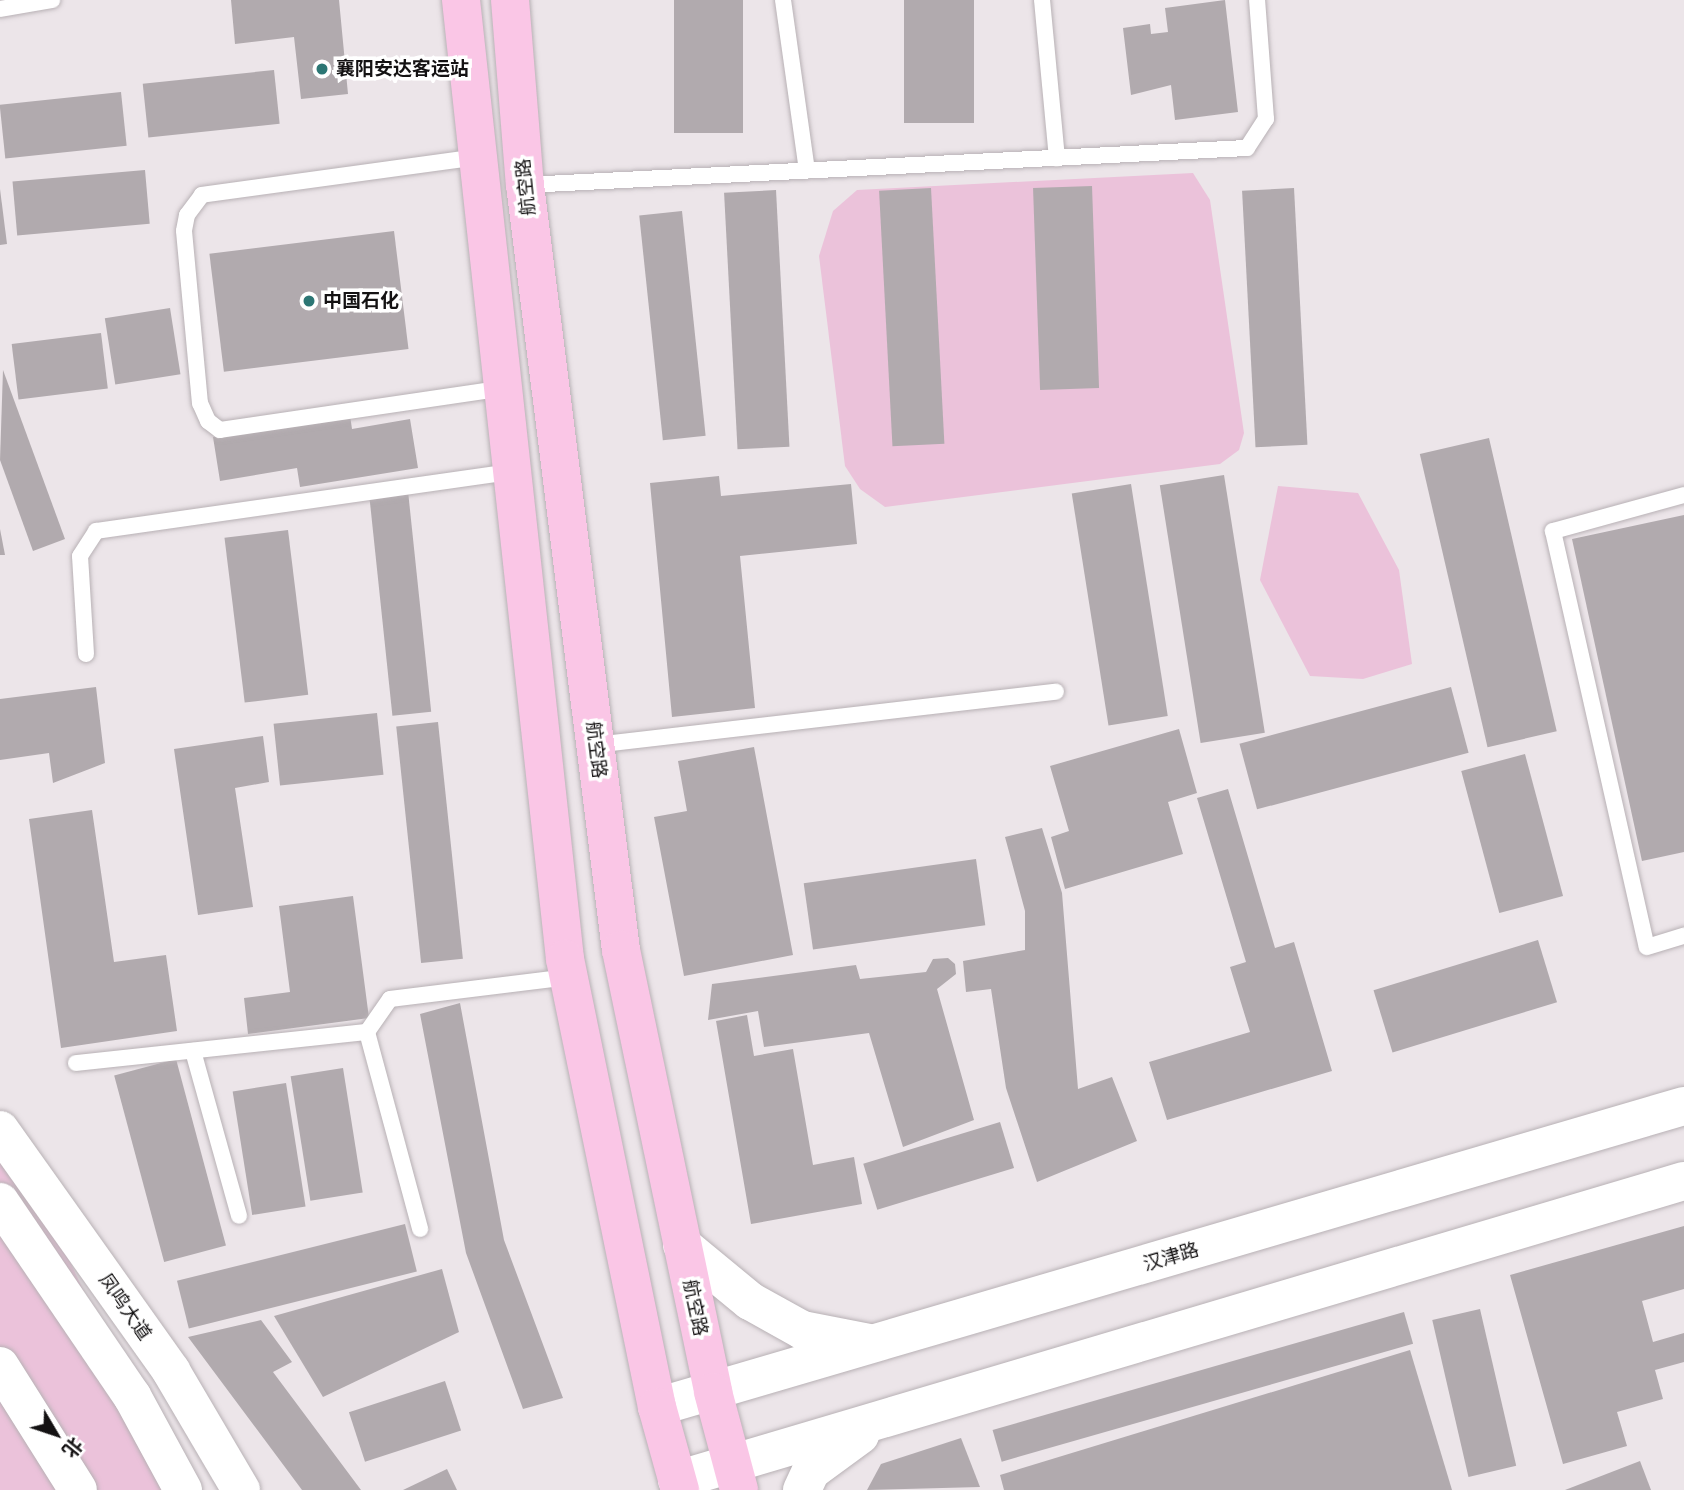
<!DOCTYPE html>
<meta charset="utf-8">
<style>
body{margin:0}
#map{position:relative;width:1684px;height:1490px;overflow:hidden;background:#ece5e9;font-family:Roboto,"Noto Sans SC",sans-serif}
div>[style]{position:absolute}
.green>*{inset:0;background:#ebc2da}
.building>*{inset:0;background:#b1aaae;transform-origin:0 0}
.roads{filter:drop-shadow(0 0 2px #b8b1b5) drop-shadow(0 0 2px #b8b1b5)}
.lane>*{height:16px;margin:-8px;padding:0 8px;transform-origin:8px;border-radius:8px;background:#fff}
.secondary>*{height:38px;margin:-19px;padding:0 19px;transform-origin:19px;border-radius:19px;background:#fff}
.primary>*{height:38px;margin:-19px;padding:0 19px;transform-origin:19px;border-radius:19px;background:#fac6e6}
.dots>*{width:19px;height:19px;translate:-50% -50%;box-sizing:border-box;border:4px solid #fff;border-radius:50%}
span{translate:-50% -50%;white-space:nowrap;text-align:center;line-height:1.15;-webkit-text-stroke:7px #fff;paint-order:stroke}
.poi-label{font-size:19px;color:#141213;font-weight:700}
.left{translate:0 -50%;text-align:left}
.street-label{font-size:19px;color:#141213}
.north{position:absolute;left:21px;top:1399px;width:70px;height:70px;-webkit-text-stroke:5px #fff;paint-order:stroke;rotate:129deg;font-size:19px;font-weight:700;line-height:28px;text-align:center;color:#141213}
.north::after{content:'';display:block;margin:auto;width:24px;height:32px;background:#141213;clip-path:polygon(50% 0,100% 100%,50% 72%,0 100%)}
</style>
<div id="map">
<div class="green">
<i style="clip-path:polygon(1193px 173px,1210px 200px,1244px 433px,1239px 450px,1220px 464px,885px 507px,860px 489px,845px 466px,819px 256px,833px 211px,857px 190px)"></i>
<i style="clip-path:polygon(1278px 486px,1358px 493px,1399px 570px,1412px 664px,1363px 679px,1310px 676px,1260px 580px)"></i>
<i style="clip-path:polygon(0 1110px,132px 1396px,176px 1490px,0 1490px)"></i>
</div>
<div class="building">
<i style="clip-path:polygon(231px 0,339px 0,348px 94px,301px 99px,294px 37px,235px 44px)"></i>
<i style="left:674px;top:0;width:69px;height:133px"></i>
<i style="left:904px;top:0;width:70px;height:123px"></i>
<i style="clip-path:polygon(1225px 0,1238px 112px,1175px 120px,1171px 85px,1131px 95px,1123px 28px,1150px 24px,1151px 34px,1168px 32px,1165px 8px)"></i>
<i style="left:274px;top:70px;width:54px;height:132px;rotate:84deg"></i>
<i style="left:121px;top:92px;width:54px;height:122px;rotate:84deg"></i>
<i style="left:145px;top:170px;width:54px;height:133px;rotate:85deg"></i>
<i style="left:1092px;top:186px;width:202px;height:59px;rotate:88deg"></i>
<i style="left:931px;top:188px;width:256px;height:52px;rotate:87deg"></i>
<i style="left:1294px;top:188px;width:257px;height:52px;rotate:87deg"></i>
<i style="clip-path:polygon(0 189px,7px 244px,0 245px)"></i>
<i style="left:776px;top:190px;width:257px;height:52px;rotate:87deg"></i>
<i style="left:682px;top:211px;width:226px;height:43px;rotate:84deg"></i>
<i style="left:394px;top:231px;width:119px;height:186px;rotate:83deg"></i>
<i style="left:170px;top:308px;width:67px;height:66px;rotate:81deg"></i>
<i style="left:101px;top:333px;width:56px;height:90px;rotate:83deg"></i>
<i style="clip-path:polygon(3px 370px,65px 539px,33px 551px,0 460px)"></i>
<i style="clip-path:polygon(350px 415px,352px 429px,410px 419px,418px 468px,300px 487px,297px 468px,220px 481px,213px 437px)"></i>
<i style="left:1489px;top:438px;width:301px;height:71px;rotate:77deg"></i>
<i style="left:1224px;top:475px;width:261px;height:65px;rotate:81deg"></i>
<i style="clip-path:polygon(719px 476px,721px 496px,851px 484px,857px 544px,740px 556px,755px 708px,672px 717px,650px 483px)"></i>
<i style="left:1131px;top:484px;width:235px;height:60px;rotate:81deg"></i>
<i style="left:408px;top:491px;width:222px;height:39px;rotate:84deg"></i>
<i style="clip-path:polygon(1684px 515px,1684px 852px,1642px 861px,1572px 539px)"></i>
<i style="clip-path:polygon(0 529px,5px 555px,0 555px)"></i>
<i style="left:288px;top:530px;width:166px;height:64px;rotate:83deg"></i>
<i style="clip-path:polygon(96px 687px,105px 763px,53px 783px,49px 753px,0 760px,0 699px)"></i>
<i style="left:1451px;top:687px;width:68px;height:219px;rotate:75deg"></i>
<i style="left:377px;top:713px;width:62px;height:104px;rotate:84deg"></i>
<i style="left:438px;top:722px;width:238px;height:42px;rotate:84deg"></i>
<i style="clip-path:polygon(1179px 729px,1197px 793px,1168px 802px,1183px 854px,1065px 889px,1051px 837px,1069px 831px,1050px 766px)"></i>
<i style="clip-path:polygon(263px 736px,269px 782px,235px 788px,253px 907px,198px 915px,174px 749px)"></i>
<i style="clip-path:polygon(754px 747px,793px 955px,684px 976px,654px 817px,687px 811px,678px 761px)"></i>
<i style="left:1525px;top:754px;width:147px;height:66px;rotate:75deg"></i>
<i style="clip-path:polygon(1228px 789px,1275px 948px,1294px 942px,1332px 1071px,1167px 1120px,1149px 1062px,1250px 1032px,1230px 967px,1246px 962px,1197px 798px)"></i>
<i style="clip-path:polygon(92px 810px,114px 962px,166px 955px,177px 1031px,61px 1048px,29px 819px)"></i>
<i style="clip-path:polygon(1042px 828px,1062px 893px,1078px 1089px,1112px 1077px,1137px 1141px,1037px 1182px,1006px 1088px,991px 989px,966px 992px,963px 961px,1025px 950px,1025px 911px,1005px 837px)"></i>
<i style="left:976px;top:859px;width:67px;height:174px;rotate:82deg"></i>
<i style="clip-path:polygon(353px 896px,369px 1018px,248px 1034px,244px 998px,290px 992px,279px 906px)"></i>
<i style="left:1538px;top:940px;width:65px;height:172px;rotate:73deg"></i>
<i style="clip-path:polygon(948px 958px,955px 964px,956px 974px,937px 989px,974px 1120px,903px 1147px,869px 1033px,764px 1047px,758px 1011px,708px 1020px,712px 984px,856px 965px,860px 979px,926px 972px,933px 959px)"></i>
<i style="clip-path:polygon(460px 1003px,504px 1240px,563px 1398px,523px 1409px,466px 1253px,420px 1014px)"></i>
<i style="clip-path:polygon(747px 1015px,754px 1056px,793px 1049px,813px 1165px,854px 1157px,862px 1204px,751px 1224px,716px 1021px)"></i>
<i style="left:176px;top:1059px;width:193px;height:64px;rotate:75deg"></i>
<i style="left:343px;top:1068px;width:126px;height:53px;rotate:81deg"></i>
<i style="left:286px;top:1083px;width:125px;height:54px;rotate:81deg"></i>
<i style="left:1000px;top:1122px;width:48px;height:143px;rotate:73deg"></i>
<i style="left:405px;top:1224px;width:49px;height:235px;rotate:76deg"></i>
<i style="clip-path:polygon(1684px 1226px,1684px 1289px,1642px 1301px,1653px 1342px,1684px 1333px,1684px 1362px,1655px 1370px,1663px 1399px,1617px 1412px,1627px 1446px,1563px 1464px,1510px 1275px)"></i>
<i style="clip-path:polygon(442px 1269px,459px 1332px,323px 1397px,274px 1316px)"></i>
<i style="left:1480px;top:1309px;width:161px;height:49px;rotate:77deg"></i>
<i style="left:1404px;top:1312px;width:33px;height:428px;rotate:74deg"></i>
<i style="clip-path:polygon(261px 1320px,292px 1362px,273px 1372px,361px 1490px,302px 1490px,188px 1337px)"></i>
<i style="clip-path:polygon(1410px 1350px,1452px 1490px,1004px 1490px,1000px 1475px)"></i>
<i style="left:445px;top:1381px;width:52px;height:101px;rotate:72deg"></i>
<i style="clip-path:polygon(961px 1438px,980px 1487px,867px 1490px,881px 1464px)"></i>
<i style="clip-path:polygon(1640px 1461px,1651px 1490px,1565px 1490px)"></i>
<i style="clip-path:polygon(447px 1469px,457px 1490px,403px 1490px)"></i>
</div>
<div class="roads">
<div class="lane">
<i style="left:783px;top:0;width:172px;rotate:82deg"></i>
<i style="left:1042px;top:0;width:159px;rotate:84.6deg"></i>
<i style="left:0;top:9px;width:53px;rotate:-9.8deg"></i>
<i style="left:478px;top:157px;width:279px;rotate:172.2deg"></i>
<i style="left:202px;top:195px;width:25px;rotate:127deg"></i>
<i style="left:187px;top:215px;width:16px;rotate:101deg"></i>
<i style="left:184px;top:231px;width:173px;rotate:84.7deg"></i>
<i style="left:200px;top:403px;width:20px;rotate:66deg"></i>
<i style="left:208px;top:421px;width:15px;rotate:37deg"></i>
<i style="left:220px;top:430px;width:286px;rotate:-8.4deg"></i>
<i style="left:526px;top:185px;width:722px;rotate:-2.94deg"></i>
<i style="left:1247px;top:148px;width:35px;rotate:-57deg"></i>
<i style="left:1266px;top:119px;width:119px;rotate:-94.3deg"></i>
<i style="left:1684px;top:495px;width:136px;rotate:164.6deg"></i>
<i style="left:1553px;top:531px;width:426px;rotate:77.3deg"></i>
<i style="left:1647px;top:947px;width:39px;rotate:-17deg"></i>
<i style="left:86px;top:654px;width:98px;rotate:-93.5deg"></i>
<i style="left:80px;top:556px;width:30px;rotate:-57deg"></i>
<i style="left:96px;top:531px;width:420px;rotate:-8.1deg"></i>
<i style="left:595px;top:745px;width:464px;rotate:-6.6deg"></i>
<i style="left:367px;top:1032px;width:204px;rotate:74.9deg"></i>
<i style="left:193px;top:1051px;width:171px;rotate:74.4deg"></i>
<i style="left:76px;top:1063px;width:293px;rotate:-6.1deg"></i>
<i style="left:367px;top:1032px;width:40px;rotate:-55.1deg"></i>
<i style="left:390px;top:999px;width:180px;rotate:-7deg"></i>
</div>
<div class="secondary">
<i style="left:0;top:1130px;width:296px;rotate:54.6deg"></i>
<i style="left:171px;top:1371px;width:138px;rotate:59.5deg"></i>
<i style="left:0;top:1202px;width:235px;rotate:55.8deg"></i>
<i style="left:132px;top:1396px;width:107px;rotate:61.5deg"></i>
<i style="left:682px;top:1245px;width:88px;rotate:39.5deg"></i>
<i style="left:750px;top:1301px;width:60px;rotate:29.1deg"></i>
<i style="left:802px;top:1330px;width:68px;rotate:11deg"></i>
<i style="left:0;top:1366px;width:146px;rotate:57.8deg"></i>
<i style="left:657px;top:1407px;width:1070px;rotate:-16.34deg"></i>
<i style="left:677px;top:1480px;width:1050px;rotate:-16.54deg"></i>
<i style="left:802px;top:1490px;width:21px;rotate:-65deg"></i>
<i style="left:811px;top:1471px;width:61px;rotate:-36.3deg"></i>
</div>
<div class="primary">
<i style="left:461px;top:0;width:965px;rotate:83.81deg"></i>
<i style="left:565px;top:959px;width:457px;rotate:78.4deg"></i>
<i style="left:657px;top:1407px;width:86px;rotate:74.5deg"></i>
<i style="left:510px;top:0;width:186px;rotate:85.4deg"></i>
<i style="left:525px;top:185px;width:771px;rotate:82.85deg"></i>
<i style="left:621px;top:950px;width:451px;rotate:78.2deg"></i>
<i style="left:713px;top:1392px;width:101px;rotate:75.1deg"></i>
</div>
</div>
<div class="dots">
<i style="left:322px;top:69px;background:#2c7674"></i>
<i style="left:309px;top:301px;background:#2c7674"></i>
</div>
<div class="poi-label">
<span class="left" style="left:336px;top:69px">襄阳安达客运站</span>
<span class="left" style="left:323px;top:301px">中国石化</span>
</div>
<div class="street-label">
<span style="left:526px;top:187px;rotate:-96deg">航空路</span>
<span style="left:596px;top:750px;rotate:83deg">航空路</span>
<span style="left:1171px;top:1257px;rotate:-16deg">汉津路</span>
<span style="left:125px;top:1307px;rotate:55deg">凤鸣大道</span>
<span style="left:695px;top:1308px;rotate:78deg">航空路</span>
</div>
<div class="north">北</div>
</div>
